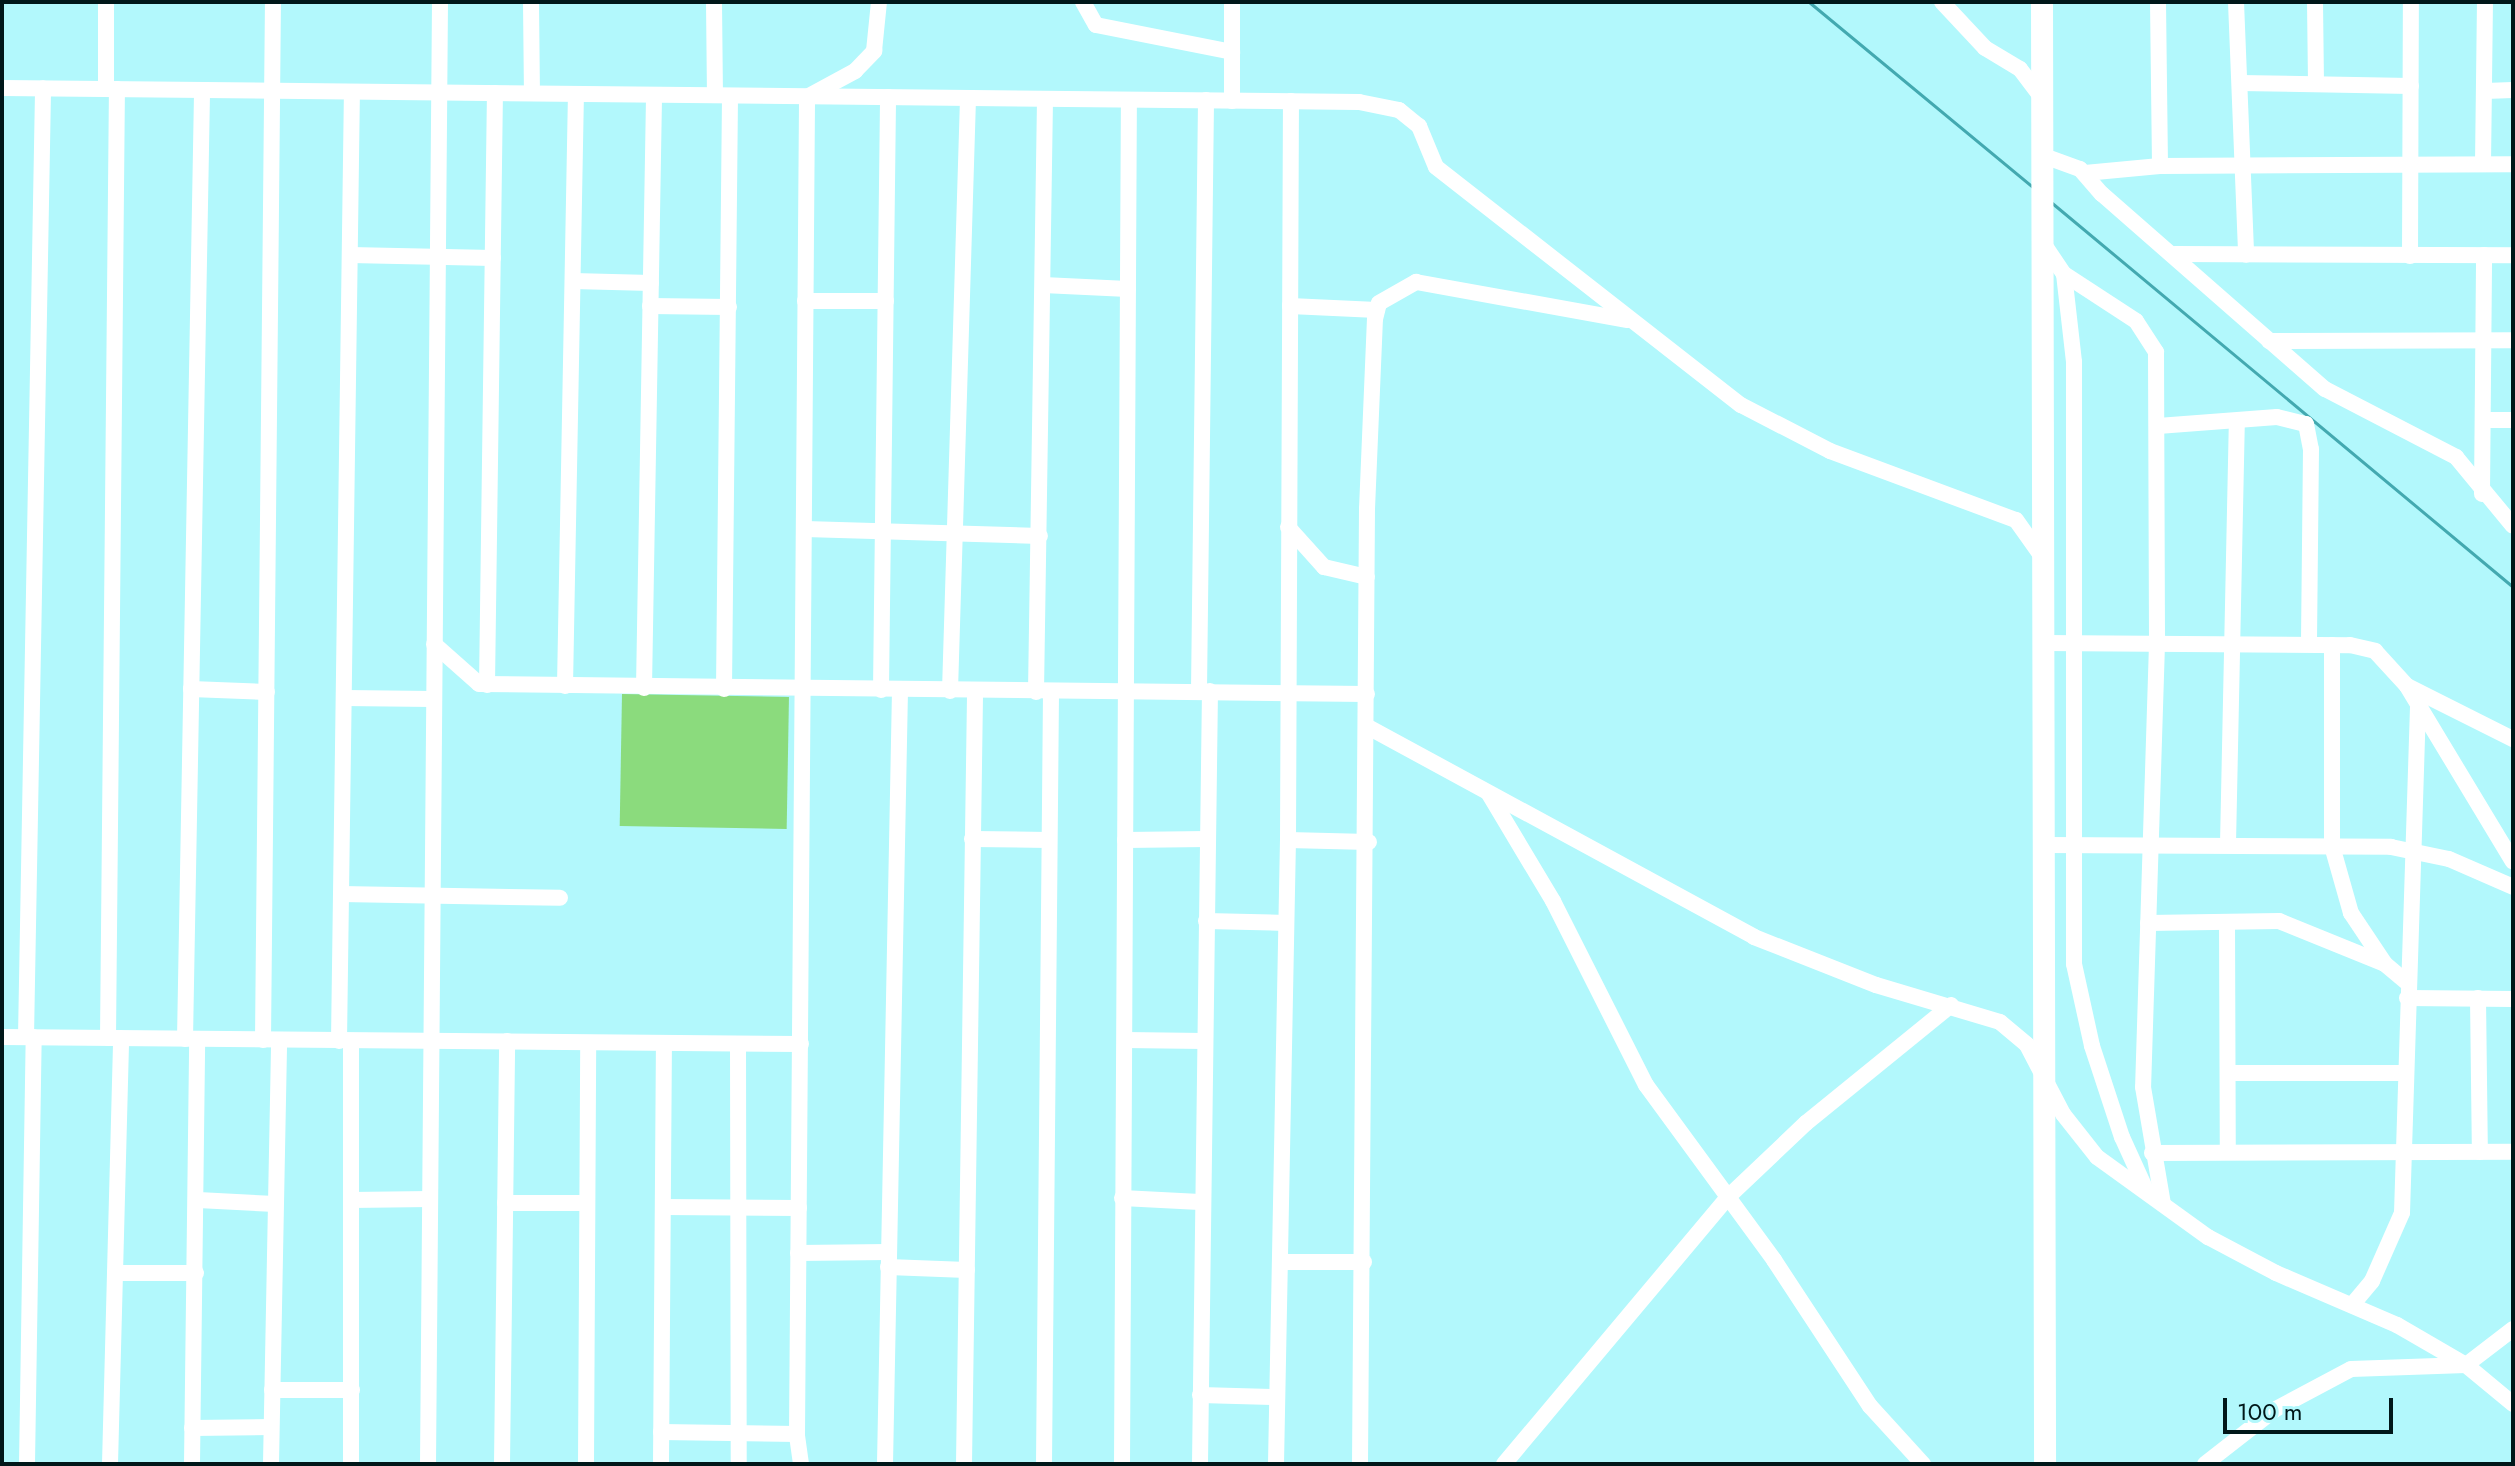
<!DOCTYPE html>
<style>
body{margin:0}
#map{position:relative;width:2515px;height:1466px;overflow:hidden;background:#b2f8fc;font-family:Jost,sans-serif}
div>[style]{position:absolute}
.green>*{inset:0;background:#8bdb7d;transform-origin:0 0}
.stream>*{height:3px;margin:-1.5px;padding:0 1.5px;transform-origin:1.5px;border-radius:1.5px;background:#43a9b0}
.minor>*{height:16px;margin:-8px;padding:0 8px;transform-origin:8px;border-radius:8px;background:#fff}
.major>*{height:22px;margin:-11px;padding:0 11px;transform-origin:11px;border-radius:11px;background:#fff}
span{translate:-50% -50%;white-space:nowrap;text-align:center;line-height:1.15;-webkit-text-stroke:6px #b2f8fc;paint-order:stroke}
.frame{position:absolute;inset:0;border:4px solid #001719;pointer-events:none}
.scale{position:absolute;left:2223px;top:1398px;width:170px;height:36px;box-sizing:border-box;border:4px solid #001719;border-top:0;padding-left:10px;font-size:24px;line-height:28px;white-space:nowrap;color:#001719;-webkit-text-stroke:6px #b2f8fc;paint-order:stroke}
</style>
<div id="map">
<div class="green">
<i style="left:622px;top:694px;width:167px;height:132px;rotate:1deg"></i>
</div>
<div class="stream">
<i style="left:1809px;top:2px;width:292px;rotate:39.6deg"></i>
<i style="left:2052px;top:203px;width:600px;rotate:39.79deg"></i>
</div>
<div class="minor">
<i style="left:106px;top:2px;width:87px;rotate:90deg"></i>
<i style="left:531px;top:2px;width:91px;rotate:89.4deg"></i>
<i style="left:714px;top:2px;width:93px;rotate:89.4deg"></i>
<i style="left:1083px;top:2px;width:26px;rotate:61deg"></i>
<i style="left:1096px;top:25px;width:139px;rotate:11.2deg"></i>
<i style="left:1232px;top:2px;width:99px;rotate:90deg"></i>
<i style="left:1942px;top:2px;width:63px;rotate:46.9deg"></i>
<i style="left:1985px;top:48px;width:41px;rotate:31deg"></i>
<i style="left:2020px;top:69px;width:36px;rotate:53deg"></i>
<i style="left:2158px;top:2px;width:164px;rotate:89.3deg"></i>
<i style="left:2236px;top:2px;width:253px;rotate:87.7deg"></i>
<i style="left:2315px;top:2px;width:82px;rotate:89.3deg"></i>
<i style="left:2240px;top:83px;width:171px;rotate:1deg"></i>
<i style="left:2px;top:88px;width:1357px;rotate:0.59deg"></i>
<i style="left:1359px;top:102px;width:41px;rotate:11.3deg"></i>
<i style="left:1399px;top:110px;width:26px;rotate:39deg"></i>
<i style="left:1419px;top:126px;width:44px;rotate:67.5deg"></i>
<i style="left:1436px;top:167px;width:387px;rotate:38deg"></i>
<i style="left:1741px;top:405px;width:100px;rotate:27.3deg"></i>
<i style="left:1830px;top:451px;width:198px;rotate:20.4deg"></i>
<i style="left:2016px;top:520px;width:47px;rotate:54.6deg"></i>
<i style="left:2485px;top:91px;width:28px;rotate:-2deg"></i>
<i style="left:2044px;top:156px;width:38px;rotate:20deg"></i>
<i style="left:2080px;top:169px;width:33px;rotate:49deg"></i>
<i style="left:2102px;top:194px;width:296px;rotate:41.2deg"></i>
<i style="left:2325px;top:389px;width:148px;rotate:27.4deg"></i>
<i style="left:2456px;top:457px;width:89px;rotate:50.4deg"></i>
<i style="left:2483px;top:164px;width:162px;rotate:-89.3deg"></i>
<i style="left:2085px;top:173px;width:75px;rotate:-5.3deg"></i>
<i style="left:2160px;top:166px;width:353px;rotate:-0.3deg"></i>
<i style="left:2043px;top:243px;width:37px;rotate:56deg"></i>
<i style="left:2064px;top:274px;width:89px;rotate:83.5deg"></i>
<i style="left:2074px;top:362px;width:602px;rotate:90deg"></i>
<i style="left:2074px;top:964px;width:84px;rotate:77.6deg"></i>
<i style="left:2092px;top:1046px;width:96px;rotate:71.8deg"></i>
<i style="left:2122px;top:1137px;width:58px;rotate:65.6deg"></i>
<i style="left:2175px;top:254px;width:338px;rotate:0.2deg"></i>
<i style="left:350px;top:255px;width:143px;rotate:1.2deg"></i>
<i style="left:2410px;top:256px;width:254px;rotate:-89.8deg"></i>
<i style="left:2064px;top:274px;width:86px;rotate:33.1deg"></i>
<i style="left:2136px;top:321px;width:37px;rotate:57deg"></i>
<i style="left:2156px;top:352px;width:292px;rotate:89.8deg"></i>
<i style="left:2157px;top:644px;width:443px;rotate:91.8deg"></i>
<i style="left:2143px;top:1087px;width:119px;rotate:80.3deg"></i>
<i style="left:573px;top:281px;width:78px;rotate:1.5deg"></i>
<i style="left:1043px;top:285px;width:85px;rotate:2.7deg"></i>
<i style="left:805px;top:301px;width:81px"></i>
<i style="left:650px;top:306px;width:79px;rotate:0.7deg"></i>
<i style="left:1290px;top:306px;width:87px;rotate:2.6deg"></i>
<i style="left:2269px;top:341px;width:244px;rotate:-0.2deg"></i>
<i style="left:2484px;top:420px;width:29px"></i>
<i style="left:2158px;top:426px;width:119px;rotate:-4.3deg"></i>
<i style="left:2277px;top:417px;width:30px;rotate:14deg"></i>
<i style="left:2306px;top:424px;width:25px;rotate:79deg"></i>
<i style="left:2311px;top:449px;width:195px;rotate:90.6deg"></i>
<i style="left:2482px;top:494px;width:239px;rotate:-89.5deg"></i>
<i style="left:1288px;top:527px;width:54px;rotate:48deg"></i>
<i style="left:1324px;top:567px;width:44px;rotate:13.1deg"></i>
<i style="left:805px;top:529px;width:235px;rotate:1.7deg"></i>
<i style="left:2043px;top:643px;width:307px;rotate:0.4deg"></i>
<i style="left:2350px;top:645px;width:26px;rotate:13deg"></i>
<i style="left:2375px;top:651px;width:47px;rotate:47.6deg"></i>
<i style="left:2407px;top:686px;width:205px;rotate:58.9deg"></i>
<i style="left:434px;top:644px;width:60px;rotate:41.6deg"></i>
<i style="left:479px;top:684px;width:888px;rotate:0.65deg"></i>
<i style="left:2332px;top:645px;width:201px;rotate:90deg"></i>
<i style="left:2332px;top:846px;width:70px;rotate:74.2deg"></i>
<i style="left:2351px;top:913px;width:61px;rotate:56.3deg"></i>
<i style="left:2385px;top:964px;width:30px;rotate:40deg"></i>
<i style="left:487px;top:685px;width:592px;rotate:-89.23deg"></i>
<i style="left:565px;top:686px;width:592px;rotate:-88.94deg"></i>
<i style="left:2407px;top:686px;width:119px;rotate:26.6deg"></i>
<i style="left:644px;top:688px;width:593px;rotate:-89.03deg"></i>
<i style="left:191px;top:689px;width:76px;rotate:2.3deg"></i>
<i style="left:724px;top:689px;width:593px;rotate:-89.42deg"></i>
<i style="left:881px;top:690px;width:593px;rotate:-89.32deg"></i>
<i style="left:950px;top:691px;width:593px;rotate:-88.26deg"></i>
<i style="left:1199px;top:691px;width:591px;rotate:-89.32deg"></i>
<i style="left:1036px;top:692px;width:593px;rotate:-89.13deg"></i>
<i style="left:344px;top:698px;width:89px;rotate:0.6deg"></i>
<i style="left:1368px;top:727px;width:439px;rotate:28.5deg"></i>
<i style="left:1754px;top:937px;width:131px;rotate:21.5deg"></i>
<i style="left:1876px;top:985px;width:129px;rotate:16.6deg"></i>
<i style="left:2000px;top:1022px;width:35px;rotate:40deg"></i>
<i style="left:2027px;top:1045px;width:78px;rotate:62.4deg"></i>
<i style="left:2063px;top:1114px;width:55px;rotate:51.7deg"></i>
<i style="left:2097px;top:1157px;width:137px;rotate:35.8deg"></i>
<i style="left:2208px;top:1237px;width:77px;rotate:27.9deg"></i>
<i style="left:2276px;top:1273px;width:132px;rotate:23.3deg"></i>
<i style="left:2397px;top:1325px;width:80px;rotate:30.1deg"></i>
<i style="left:2466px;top:1365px;width:61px;rotate:39.7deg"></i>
<i style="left:1489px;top:794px;width:125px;rotate:59.1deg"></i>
<i style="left:1553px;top:901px;width:206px;rotate:63.2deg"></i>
<i style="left:1646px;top:1085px;width:217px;rotate:53.8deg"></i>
<i style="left:1774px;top:1260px;width:175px;rotate:56.7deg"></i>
<i style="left:1870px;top:1406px;width:79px;rotate:47.6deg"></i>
<i style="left:972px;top:839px;width:77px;rotate:0.7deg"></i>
<i style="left:1125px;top:840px;width:82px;rotate:-0.7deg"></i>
<i style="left:1288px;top:840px;width:81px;rotate:1.4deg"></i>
<i style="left:2228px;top:844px;width:420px;rotate:-88.8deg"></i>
<i style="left:2043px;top:845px;width:348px;rotate:0.3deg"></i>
<i style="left:2391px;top:847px;width:59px;rotate:11.7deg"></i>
<i style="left:2449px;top:859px;width:70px;rotate:23.6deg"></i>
<i style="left:341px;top:894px;width:219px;rotate:1deg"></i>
<i style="left:1206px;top:921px;width:80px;rotate:1.4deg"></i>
<i style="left:2227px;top:922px;width:230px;rotate:89.8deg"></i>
<i style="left:2148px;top:923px;width:131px;rotate:-0.9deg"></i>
<i style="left:2279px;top:921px;width:114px;rotate:22.1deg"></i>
<i style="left:2407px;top:998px;width:106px;rotate:0.5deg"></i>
<i style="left:2478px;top:998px;width:154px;rotate:89.3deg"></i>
<i style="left:2px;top:1037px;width:799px;rotate:0.5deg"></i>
<i style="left:26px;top:1037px;width:949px;rotate:-88.97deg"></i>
<i style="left:108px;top:1038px;width:949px;rotate:-89.46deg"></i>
<i style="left:185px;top:1039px;width:949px;rotate:-88.97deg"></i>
<i style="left:263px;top:1040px;width:1038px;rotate:-89.45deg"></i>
<i style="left:1125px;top:1040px;width:79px;rotate:0.7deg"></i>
<i style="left:339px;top:1041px;width:949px;rotate:-89.22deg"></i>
<i style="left:351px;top:1041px;width:423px;rotate:90deg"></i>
<i style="left:738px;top:1045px;width:419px;rotate:89.9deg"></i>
<i style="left:2228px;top:1073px;width:177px"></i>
<i style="left:2152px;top:1153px;width:361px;rotate:-0.2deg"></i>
<i style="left:1122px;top:1198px;width:78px;rotate:2.9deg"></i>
<i style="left:198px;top:1200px;width:77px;rotate:3deg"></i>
<i style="left:351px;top:1200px;width:79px;rotate:-0.7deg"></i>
<i style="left:505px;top:1203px;width:82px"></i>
<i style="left:664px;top:1207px;width:135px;rotate:0.4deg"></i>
<i style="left:798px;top:1253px;width:90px;rotate:-0.6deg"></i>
<i style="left:1281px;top:1262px;width:83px"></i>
<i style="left:888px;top:1267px;width:79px;rotate:2.2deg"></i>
<i style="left:115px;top:1273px;width:81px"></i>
<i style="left:2352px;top:1305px;width:31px;rotate:-50deg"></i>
<i style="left:2372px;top:1281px;width:74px;rotate:-66.2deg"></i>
<i style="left:2402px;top:1213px;width:506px;rotate:-88.19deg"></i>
<i style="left:272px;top:1390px;width:80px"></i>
<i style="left:1200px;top:1395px;width:75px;rotate:1.5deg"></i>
<i style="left:192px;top:1428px;width:79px;rotate:-0.7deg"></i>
<i style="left:661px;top:1432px;width:136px;rotate:0.8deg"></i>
<i style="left:27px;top:1464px;width:427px;rotate:-89.1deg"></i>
<i style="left:110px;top:1464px;width:426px;rotate:-88.5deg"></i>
<i style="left:192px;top:1464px;width:425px;rotate:-89.3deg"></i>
<i style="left:271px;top:1464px;width:424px;rotate:-88.9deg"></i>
<i style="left:428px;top:1464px;width:1462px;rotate:-89.53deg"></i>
<i style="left:502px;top:1464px;width:423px;rotate:-89.3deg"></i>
<i style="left:586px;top:1464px;width:420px;rotate:-89.7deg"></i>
<i style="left:661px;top:1464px;width:420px;rotate:-89.6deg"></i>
<i style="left:801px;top:1464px;width:30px;rotate:-98deg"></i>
<i style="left:797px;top:1434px;width:1337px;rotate:-89.57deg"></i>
<i style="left:807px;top:97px;width:55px;rotate:-28.4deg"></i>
<i style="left:855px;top:71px;width:28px;rotate:-46deg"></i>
<i style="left:874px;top:51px;width:49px;rotate:-84.2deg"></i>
<i style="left:885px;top:1464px;width:774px;rotate:-88.89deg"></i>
<i style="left:964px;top:1464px;width:773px;rotate:-89.18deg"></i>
<i style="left:1044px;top:1464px;width:772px;rotate:-89.48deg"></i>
<i style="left:1122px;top:1464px;width:1364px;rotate:-89.71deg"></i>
<i style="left:1200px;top:1464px;width:773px;rotate:-89.26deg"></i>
<i style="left:1276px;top:1464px;width:624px;rotate:-88.9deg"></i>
<i style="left:1288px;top:840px;width:739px;rotate:-89.77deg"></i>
<i style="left:1360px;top:1464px;width:955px;rotate:-89.58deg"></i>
<i style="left:1367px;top:509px;width:190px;rotate:-87.6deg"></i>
<i style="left:1375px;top:319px;width:16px;rotate:-76deg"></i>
<i style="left:1379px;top:303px;width:43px;rotate:-29.6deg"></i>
<i style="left:1416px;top:282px;width:215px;rotate:10.2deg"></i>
<i style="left:1504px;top:1464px;width:349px;rotate:-50deg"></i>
<i style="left:1728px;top:1197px;width:108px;rotate:-43.5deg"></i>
<i style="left:1806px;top:1123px;width:187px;rotate:-39.1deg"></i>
<i style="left:2205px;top:1464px;width:88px;rotate:-38deg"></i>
<i style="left:2274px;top:1410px;width:87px;rotate:-28deg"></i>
<i style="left:2351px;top:1369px;width:115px;rotate:-2deg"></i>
<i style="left:2466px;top:1365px;width:59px;rotate:-37.5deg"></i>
</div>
<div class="major">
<i style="left:2042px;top:2px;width:1462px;rotate:89.88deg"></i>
</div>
<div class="frame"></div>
<div class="scale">100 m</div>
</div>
